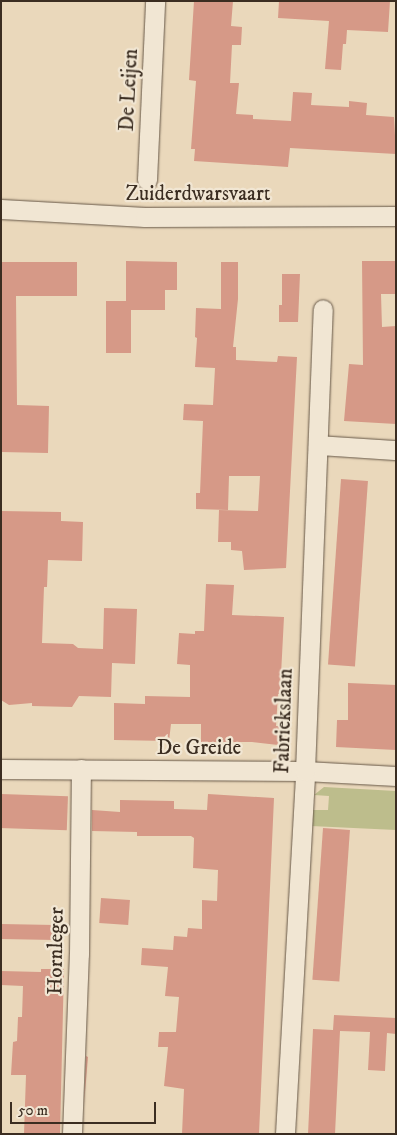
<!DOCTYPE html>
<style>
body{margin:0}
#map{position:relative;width:397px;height:1135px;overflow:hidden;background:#ead8bb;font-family:"IM FELL DW Pica",serif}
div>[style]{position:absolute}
.green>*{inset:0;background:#bdbd8c}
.building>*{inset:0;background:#d69987;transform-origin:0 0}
.roads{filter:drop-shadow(0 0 1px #675848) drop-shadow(0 0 1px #675848)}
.minor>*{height:19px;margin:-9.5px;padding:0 9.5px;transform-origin:9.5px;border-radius:9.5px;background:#f1e6d3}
span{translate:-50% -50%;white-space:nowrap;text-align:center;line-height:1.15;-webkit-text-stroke:4.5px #f1e6d3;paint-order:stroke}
.street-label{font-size:21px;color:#3b2d21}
.frame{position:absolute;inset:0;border:2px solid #3b2d21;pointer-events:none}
.scale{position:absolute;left:10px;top:1102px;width:146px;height:22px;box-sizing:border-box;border:2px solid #3b2d21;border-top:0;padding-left:6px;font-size:15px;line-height:18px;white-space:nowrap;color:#3b2d21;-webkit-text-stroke:4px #f1e6d3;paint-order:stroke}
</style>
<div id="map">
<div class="green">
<i style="clip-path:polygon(324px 787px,396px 791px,396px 830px,311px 826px,312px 810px,328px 810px,329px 796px,314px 795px)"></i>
</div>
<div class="building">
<i style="clip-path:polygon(194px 1px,233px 1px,231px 26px,242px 27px,241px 45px,232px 45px,230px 83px,239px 83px,236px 114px,253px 115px,253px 119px,291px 121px,293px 92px,312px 93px,311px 105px,349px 107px,349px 101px,367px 103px,366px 115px,394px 117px,396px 154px,290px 148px,288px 167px,194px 161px,195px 149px,191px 149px,196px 81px,189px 80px)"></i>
<i style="clip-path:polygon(279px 1px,390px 1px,388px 32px,347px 30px,346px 44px,343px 44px,341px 70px,325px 69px,329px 21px,278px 18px)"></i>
<i style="clip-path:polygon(126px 261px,177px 262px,177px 290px,165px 290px,165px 310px,131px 310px,131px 353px,106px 353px,106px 301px,126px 301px)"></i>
<i style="clip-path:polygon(362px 261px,396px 261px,396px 294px,381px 294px,382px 327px,396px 326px,396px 424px,344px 421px,349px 364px,363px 365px)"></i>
<i style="clip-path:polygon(1px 262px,77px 262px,77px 296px,16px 296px,17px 405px,49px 406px,48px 453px,1px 452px)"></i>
<i style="clip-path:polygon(221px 262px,238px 262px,238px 299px,233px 347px,236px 347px,236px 360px,277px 362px,278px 356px,297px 357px,286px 568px,244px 570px,242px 551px,231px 550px,231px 542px,218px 542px,219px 510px,258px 511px,260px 476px,229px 476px,228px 510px,196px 509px,196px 493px,200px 493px,203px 421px,183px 420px,184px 404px,213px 405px,215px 368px,195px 367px,197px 338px,195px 337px,196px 308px,221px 309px)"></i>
<i style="clip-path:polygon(282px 274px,300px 274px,298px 322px,279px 322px,279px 305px,282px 305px)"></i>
<i style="left:341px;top:479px;width:27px;height:186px;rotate:4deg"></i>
<i style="clip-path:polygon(1px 511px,61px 512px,61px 521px,83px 522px,82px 561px,48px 560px,47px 587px,44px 587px,42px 643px,73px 644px,78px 648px,103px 649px,104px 608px,137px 609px,135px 664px,112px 663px,111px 697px,79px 696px,72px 707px,32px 706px,32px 703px,9px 705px,1px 700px)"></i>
<i style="clip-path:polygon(206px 584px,234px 585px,232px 615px,284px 617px,280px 694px,278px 694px,276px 726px,279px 726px,278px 745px,252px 742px,201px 742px,201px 724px,171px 724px,169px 741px,114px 740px,114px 703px,145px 704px,145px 696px,190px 697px,190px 665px,177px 664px,179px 633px,195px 634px,195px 631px,204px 631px)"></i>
<i style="clip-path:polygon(348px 683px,396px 685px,396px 750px,336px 747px,337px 720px,348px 720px)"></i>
<i style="left:1px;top:794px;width:67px;height:34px;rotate:2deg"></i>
<i style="clip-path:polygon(208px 794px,274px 798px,259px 1134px,182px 1134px,184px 1089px,164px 1086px,168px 1047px,158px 1047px,159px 1032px,176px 1032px,179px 997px,165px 996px,168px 967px,141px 965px,142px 948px,173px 950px,174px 936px,187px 937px,188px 928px,202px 929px,202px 900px,217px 901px,218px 870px,193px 868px,194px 838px,191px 836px,137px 836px,137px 832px,92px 831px,92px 810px,120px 812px,120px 800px,174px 801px,174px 809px,207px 810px)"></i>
<i style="left:323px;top:828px;width:27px;height:152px;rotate:4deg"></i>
<i style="left:101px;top:898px;width:29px;height:25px;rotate:4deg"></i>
<i style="left:1px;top:924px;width:54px;height:15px;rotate:1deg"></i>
<i style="clip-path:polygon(41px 969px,64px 969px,60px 1134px,24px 1134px,26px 1075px,11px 1075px,13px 1042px,17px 1041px,18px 1017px,22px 1017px,23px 986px,1px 985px,1px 971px,41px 972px)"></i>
<i style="clip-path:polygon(334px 1015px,396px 1018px,396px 1034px,387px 1033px,385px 1071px,368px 1070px,370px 1032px,340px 1031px,335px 1134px,308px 1134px,313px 1029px,333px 1030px)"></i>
<i style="clip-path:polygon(86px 1056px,88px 1057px,84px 1104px)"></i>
</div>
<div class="roads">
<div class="minor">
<i style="left:147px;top:180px;width:179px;rotate:-87.4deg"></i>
<i style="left:1px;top:209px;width:144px;rotate:3.2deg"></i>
<i style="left:145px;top:217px;width:251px;rotate:-0.2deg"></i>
<i style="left:318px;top:445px;width:78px;rotate:3.7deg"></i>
<i style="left:1px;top:769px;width:304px;rotate:0.4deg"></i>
<i style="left:305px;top:771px;width:91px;rotate:3.1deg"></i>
<i style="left:72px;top:1134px;width:180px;rotate:-87.8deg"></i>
<i style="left:79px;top:954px;width:185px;rotate:-89.4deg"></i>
<i style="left:285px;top:1134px;width:364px;rotate:-86.8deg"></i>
<i style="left:305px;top:771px;width:462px;rotate:-87.8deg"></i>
</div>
</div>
<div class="street-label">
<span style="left:129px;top:90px;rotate:-87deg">De Leijen</span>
<span style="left:198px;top:194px">Zuiderdwarsvaart</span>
<span style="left:284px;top:721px;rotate:-88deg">Fabriekslaan</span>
<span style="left:199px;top:748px">De Greide</span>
<span style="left:56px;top:951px;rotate:-89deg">Hornleger</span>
</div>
<div class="frame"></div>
<div class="scale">50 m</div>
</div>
